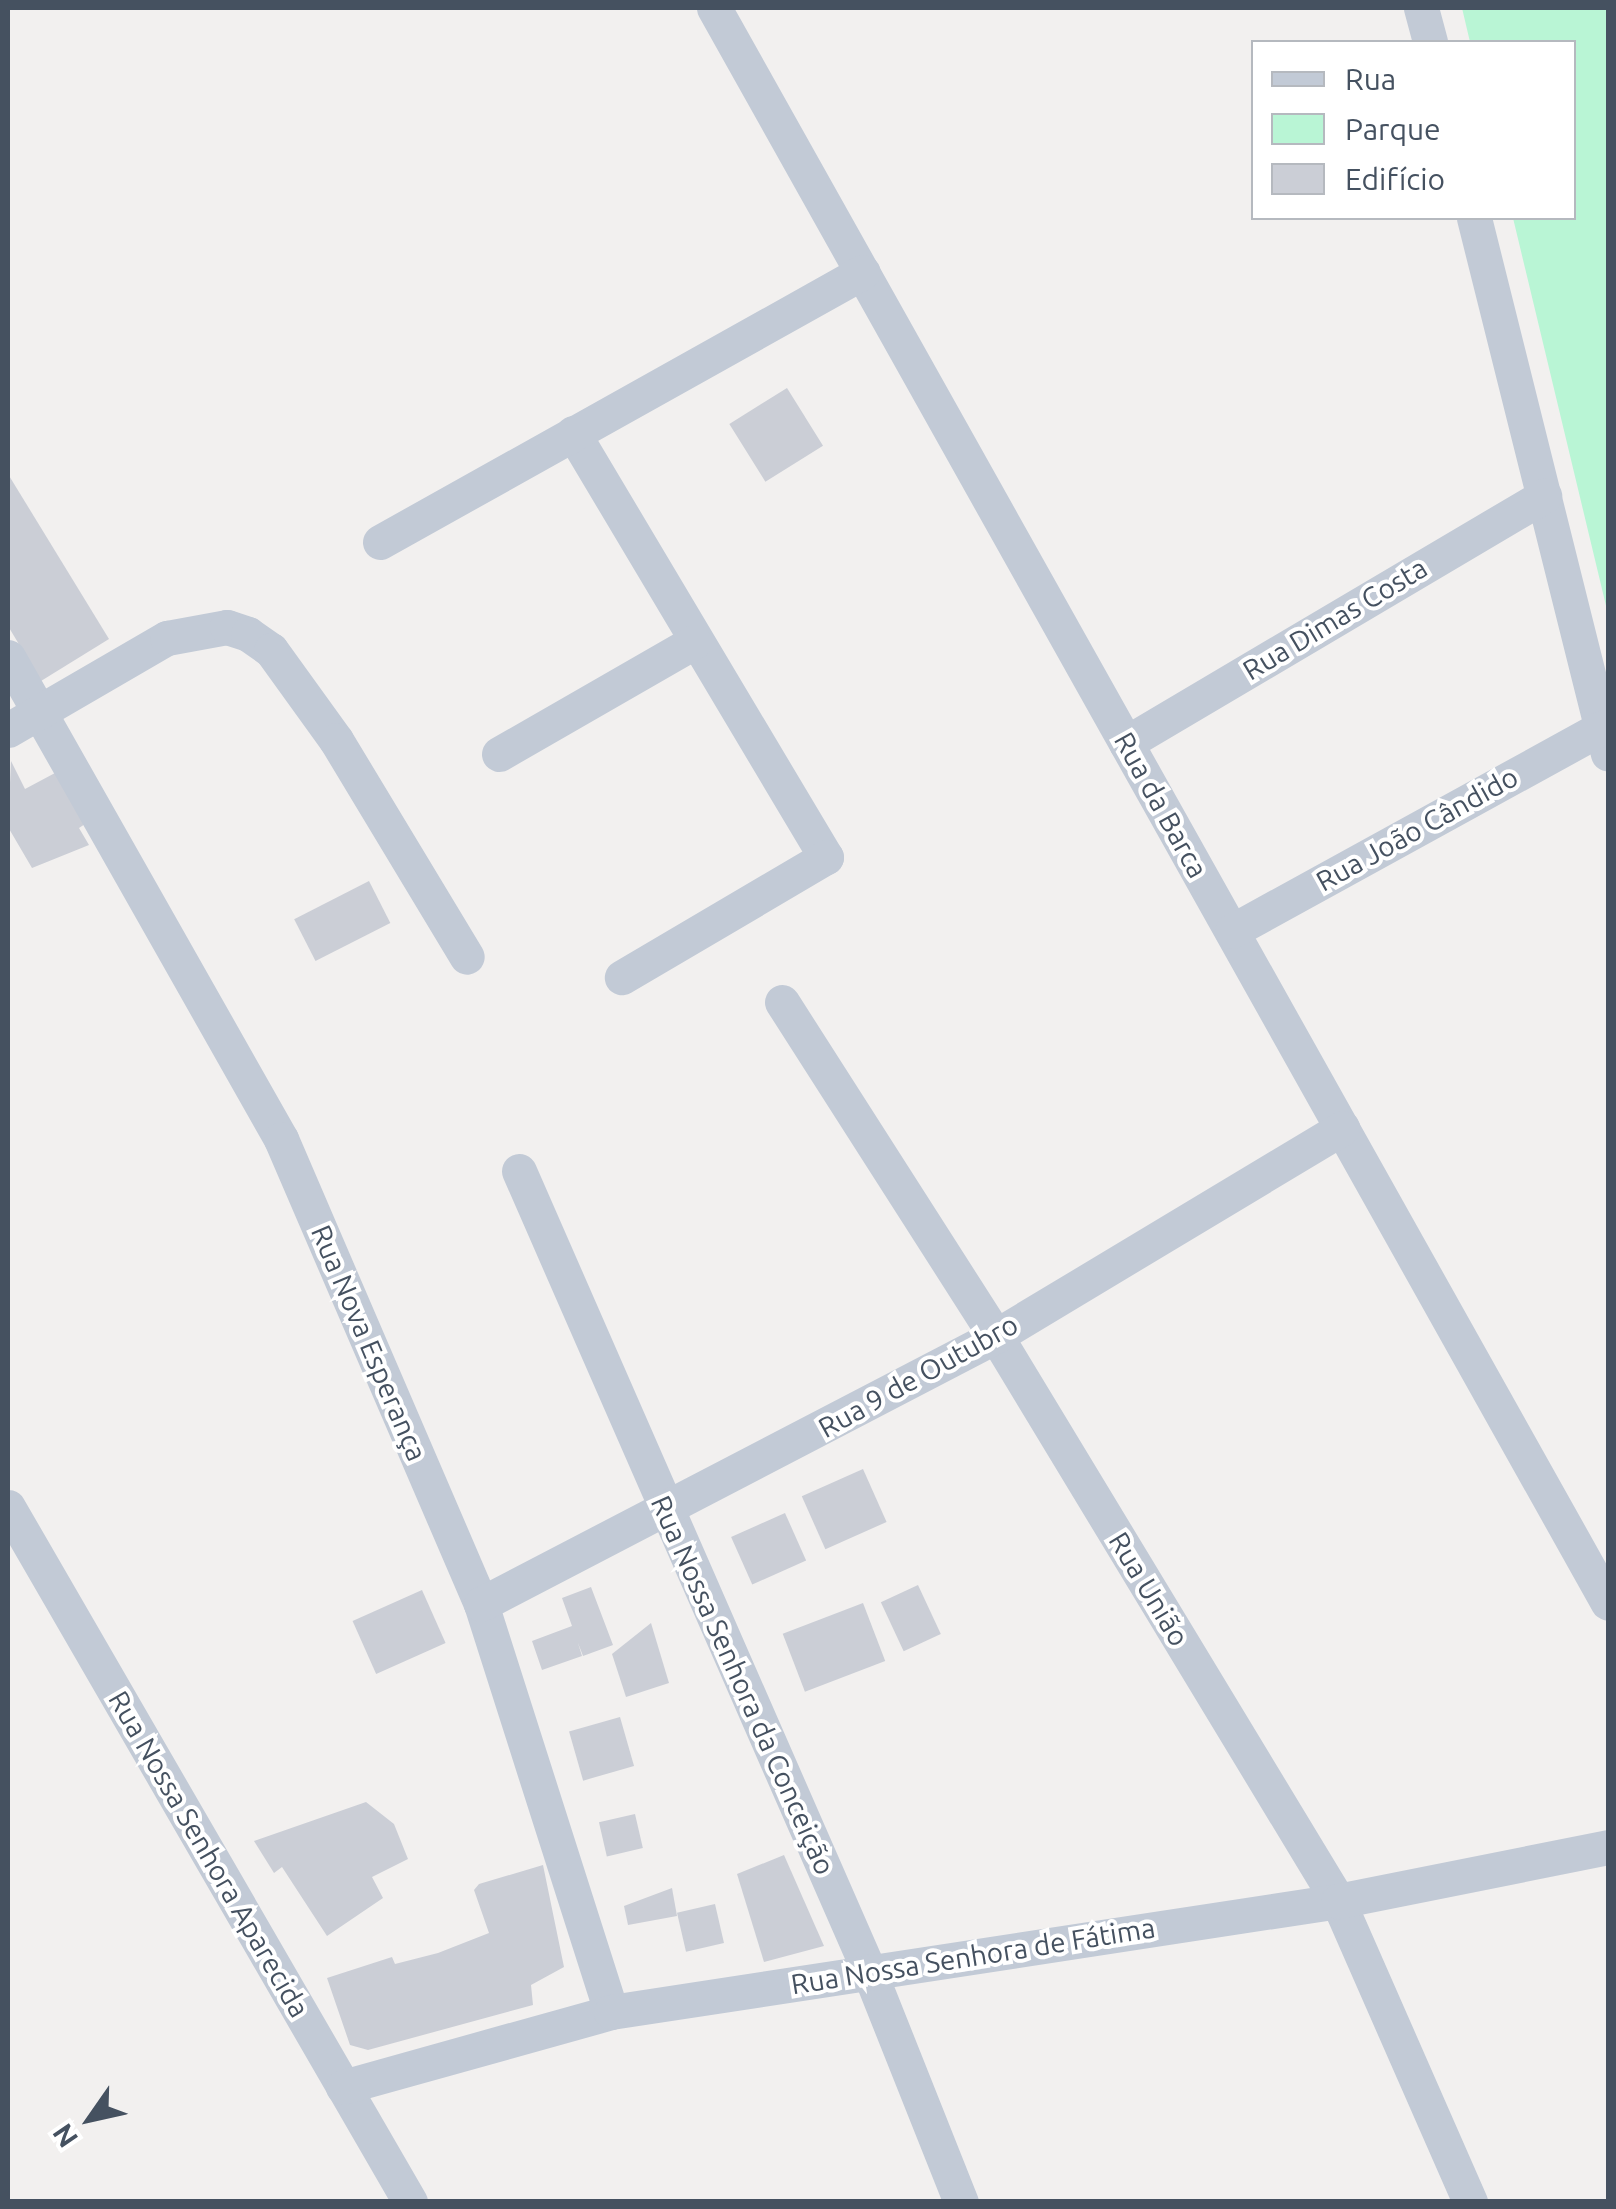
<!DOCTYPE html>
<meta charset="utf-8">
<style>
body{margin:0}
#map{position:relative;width:1616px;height:2209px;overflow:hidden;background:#f2f0ef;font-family:Ubuntu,sans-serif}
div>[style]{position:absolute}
.green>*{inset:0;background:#b9f5d5}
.building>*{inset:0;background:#cbced6;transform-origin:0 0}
.street>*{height:35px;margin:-17.5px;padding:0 17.5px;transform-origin:17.5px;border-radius:17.5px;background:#c2cad6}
span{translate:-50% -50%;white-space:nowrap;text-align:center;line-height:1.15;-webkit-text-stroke:8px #fff;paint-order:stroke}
.street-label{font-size:28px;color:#455160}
.frame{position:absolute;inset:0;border:10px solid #455160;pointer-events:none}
.legend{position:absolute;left:1251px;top:40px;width:325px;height:180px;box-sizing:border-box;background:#fff;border:2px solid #b5b9bf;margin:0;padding:12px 18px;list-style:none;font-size:30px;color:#455160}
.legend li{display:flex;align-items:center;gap:20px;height:50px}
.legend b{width:50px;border:2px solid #b5b9bf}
.north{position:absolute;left:40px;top:2069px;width:100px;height:100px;-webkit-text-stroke:8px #fff;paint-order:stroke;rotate:236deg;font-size:28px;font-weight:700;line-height:40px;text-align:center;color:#455160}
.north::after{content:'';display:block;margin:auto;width:35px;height:45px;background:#455160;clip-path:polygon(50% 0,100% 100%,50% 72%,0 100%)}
</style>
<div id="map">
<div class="green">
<i style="clip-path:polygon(1462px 8px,1608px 8px,1608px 614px,1513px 218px,1574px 218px,1574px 42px,1470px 42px)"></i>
</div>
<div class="building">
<i style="left:787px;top:388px;width:68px;height:68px;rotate:58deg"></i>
<i style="clip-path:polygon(8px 474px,109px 639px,41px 681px,8px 626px)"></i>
<i style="clip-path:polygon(11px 761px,25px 789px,55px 773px,85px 824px,79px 828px,89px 845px,32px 868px,8px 827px)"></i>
<i style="left:369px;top:881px;width:47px;height:84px;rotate:63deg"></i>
<i style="left:863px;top:1469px;width:58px;height:67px;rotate:66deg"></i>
<i style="left:785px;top:1513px;width:52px;height:59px;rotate:66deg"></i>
<i style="left:918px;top:1585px;width:54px;height:41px;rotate:65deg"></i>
<i style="clip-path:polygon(591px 1587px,613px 1645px,583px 1656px,578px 1643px,582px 1656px,542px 1670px,532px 1641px,572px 1626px,562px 1598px)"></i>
<i style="left:422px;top:1590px;width:58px;height:76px;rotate:66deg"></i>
<i style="left:863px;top:1603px;width:62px;height:86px;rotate:69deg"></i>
<i style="clip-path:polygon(651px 1623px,669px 1683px,626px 1697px,612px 1654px)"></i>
<i style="left:620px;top:1717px;width:51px;height:53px;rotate:74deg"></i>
<i style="clip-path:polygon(366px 1802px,394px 1824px,408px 1859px,372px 1877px,383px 1898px,327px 1936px,282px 1867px,274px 1873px,254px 1841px)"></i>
<i style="left:635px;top:1814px;width:35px;height:37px;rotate:77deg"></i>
<i style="clip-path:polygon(784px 1855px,824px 1946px,764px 1962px,737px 1874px)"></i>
<i style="clip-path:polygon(543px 1865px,564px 1967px,531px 1985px,533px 2005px,368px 2050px,350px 2045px,327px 1978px,392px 1957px,395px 1964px,438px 1953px,489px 1933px,474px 1890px,479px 1884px)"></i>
<i style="clip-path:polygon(672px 1888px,677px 1916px,628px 1925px,624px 1906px)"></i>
<i style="left:715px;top:1904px;width:40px;height:39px;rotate:77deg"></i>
</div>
<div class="street">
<i style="left:714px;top:8px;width:1828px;rotate:60.73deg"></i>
<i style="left:1421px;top:8px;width:35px;rotate:75deg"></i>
<i style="left:1474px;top:218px;width:552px;rotate:75.96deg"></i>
<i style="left:573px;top:433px;width:494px;rotate:59.2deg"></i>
<i style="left:826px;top:857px;width:237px;rotate:149.5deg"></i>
<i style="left:380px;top:542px;width:553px;rotate:-29.21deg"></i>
<i style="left:8px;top:657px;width:554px;rotate:60.47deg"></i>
<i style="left:281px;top:1139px;width:506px;rotate:66.73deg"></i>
<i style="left:481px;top:1604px;width:428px;rotate:72.3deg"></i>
<i style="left:8px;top:730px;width:184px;rotate:-30.1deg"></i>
<i style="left:167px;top:638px;width:61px;rotate:-10.4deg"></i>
<i style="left:227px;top:627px;width:22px;rotate:18deg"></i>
<i style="left:248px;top:634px;width:28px;rotate:35deg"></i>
<i style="left:271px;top:650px;width:111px;rotate:54.2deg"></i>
<i style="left:336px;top:740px;width:253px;rotate:58.9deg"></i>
<i style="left:1126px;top:743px;width:486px;rotate:-30.6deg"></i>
<i style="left:499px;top:754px;width:225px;rotate:-29.9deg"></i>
<i style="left:1232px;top:931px;width:422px;rotate:-28.8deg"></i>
<i style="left:782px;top:1002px;width:397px;rotate:57.4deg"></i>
<i style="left:996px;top:1336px;width:660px;rotate:58.81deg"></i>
<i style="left:1338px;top:1901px;width:329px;rotate:66.3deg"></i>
<i style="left:519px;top:1171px;width:873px;rotate:66.37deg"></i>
<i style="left:869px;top:1971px;width:249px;rotate:68.3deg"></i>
<i style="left:8px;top:1507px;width:803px;rotate:59.95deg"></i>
<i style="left:481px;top:1604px;width:581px;rotate:-27.49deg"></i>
<i style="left:996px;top:1336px;width:404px;rotate:-31deg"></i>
<i style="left:343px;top:2087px;width:278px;rotate:-15.6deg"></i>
<i style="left:611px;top:2012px;width:735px;rotate:-8.68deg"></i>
<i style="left:1338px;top:1901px;width:275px;rotate:-11.3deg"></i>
</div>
<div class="street-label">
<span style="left:1335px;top:619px;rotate:-31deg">Rua Dimas Costa</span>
<span style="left:1161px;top:805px;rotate:61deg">Rua da Barca</span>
<span style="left:1417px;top:829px;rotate:-29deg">Rua João Cândido</span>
<span style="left:369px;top:1343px;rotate:67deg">Rua Nova Esperança</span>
<span style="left:918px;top:1376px;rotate:-29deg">Rua 9 de Outubro</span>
<span style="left:1149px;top:1589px;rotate:59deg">Rua União</span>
<span style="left:743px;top:1685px;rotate:66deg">Rua Nossa Senhora da Conceição</span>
<span style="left:209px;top:1854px;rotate:60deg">Rua Nossa Senhora Aparecida</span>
<span style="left:973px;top:1956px;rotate:-9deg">Rua Nossa Senhora de Fátima</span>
</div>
<div class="frame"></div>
<ul class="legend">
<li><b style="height:12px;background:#c2cad6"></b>Rua</li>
<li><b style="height:28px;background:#b9f5d5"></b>Parque</li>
<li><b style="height:28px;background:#cbced6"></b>Edifício</li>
</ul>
<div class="north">N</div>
</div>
